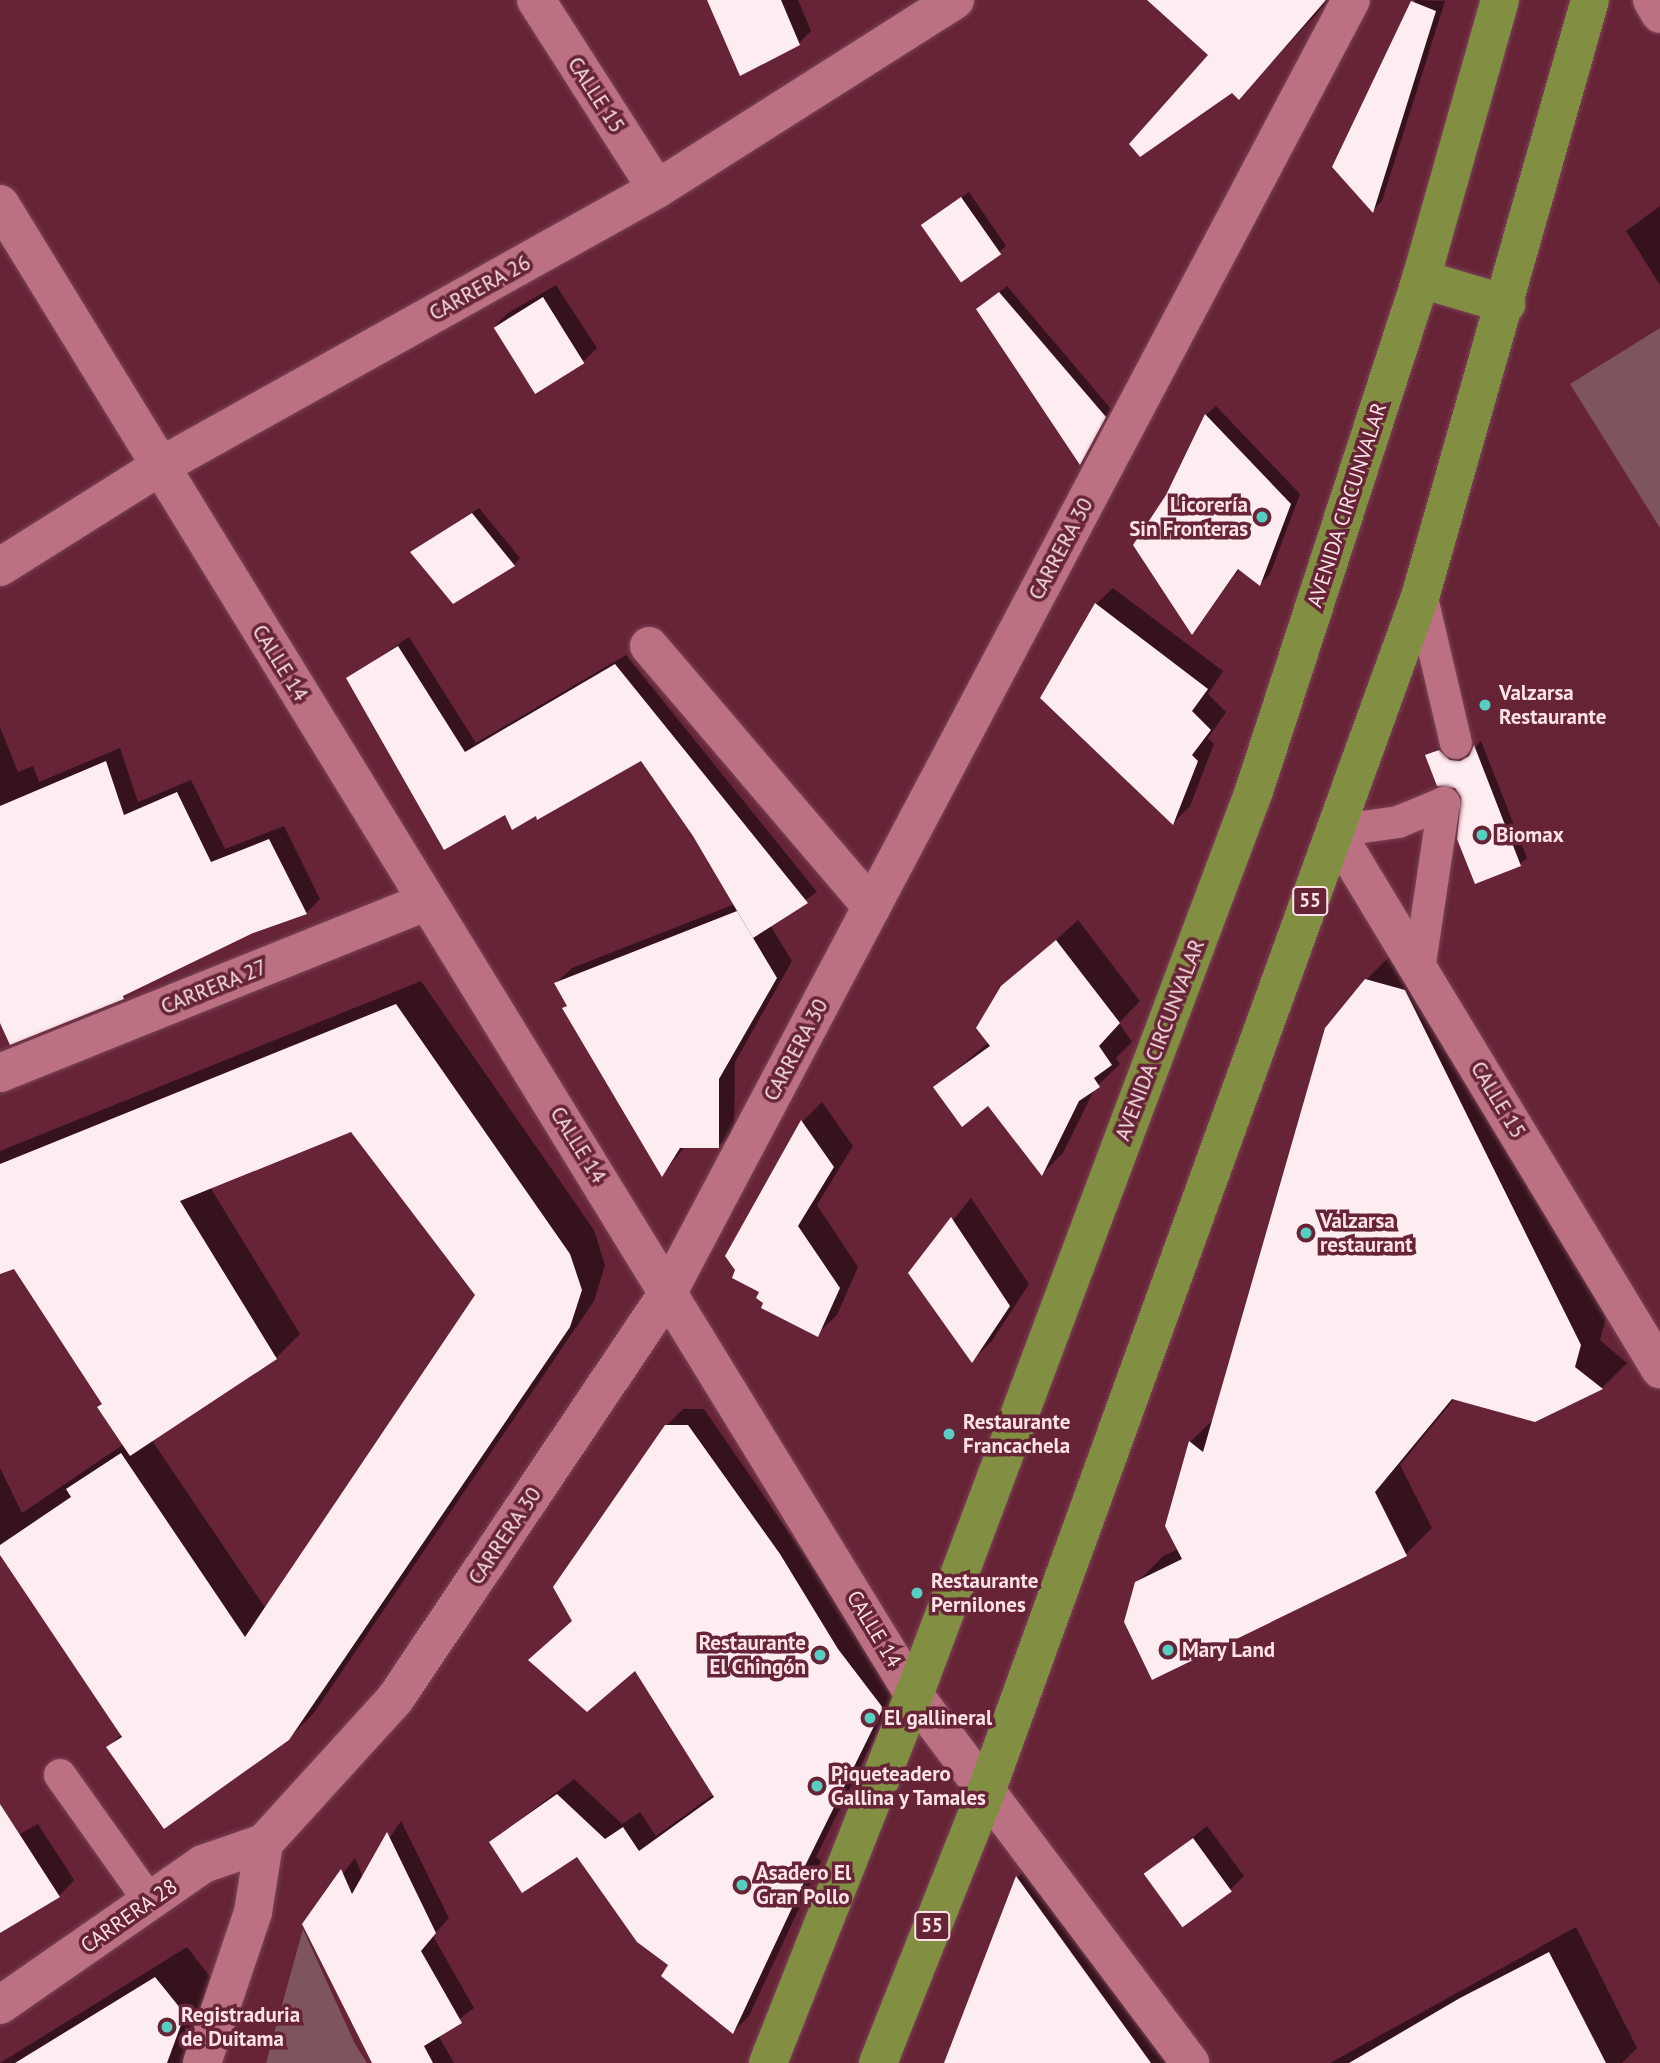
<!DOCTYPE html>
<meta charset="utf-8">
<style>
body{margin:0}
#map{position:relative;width:1660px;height:2063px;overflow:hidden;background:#662436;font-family:"PT Sans",sans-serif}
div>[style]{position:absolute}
.green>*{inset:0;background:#7e545d}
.shadow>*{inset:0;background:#0007}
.building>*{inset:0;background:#feedf0;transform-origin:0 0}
.roads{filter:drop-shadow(0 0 2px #7b4457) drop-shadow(0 0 2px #7b4457)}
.service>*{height:32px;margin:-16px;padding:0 16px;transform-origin:16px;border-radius:16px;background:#bc7182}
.minor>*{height:38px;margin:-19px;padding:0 19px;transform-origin:19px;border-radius:19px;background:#bc7182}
.trunk>*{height:38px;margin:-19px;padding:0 19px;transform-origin:19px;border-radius:19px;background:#828e41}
.dots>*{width:19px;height:19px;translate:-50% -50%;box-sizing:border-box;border:4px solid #662436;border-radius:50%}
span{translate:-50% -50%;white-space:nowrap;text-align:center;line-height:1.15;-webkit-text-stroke:7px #662436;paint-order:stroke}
.shield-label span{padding:2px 5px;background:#662436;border:2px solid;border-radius:5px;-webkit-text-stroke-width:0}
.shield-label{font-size:19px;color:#fde3e8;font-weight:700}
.street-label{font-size:21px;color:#fde3e8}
.poi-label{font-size:21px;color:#fde3e8;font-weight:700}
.right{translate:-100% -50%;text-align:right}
.left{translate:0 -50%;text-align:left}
</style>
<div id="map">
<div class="green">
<i style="clip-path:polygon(1660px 328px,1660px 528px,1570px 384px)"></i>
<i style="clip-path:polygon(303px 1929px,355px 2044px,367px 2063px,266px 2063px)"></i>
</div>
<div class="shadow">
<i style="clip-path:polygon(709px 0,798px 0,811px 31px,799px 43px,741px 73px)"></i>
<i style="clip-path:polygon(1156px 0,1329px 0,1239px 98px,1210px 55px)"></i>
<i style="clip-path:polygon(1415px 0,1445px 1px,1382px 201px,1373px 210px)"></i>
<i style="clip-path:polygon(969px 192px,1006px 246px,999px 252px,923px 226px)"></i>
<i style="clip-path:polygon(1660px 206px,1660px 285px,1626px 231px)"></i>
<i style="clip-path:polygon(556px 285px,597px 348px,584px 361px,495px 326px,508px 313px)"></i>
<i style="clip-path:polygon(1007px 286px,1111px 409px,1080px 463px,985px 303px)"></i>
<i style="clip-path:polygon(1216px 406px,1300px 494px,1270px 574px,1260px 584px,1240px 568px,1193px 632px,1159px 509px,1206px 415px)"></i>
<i style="clip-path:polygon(479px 508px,520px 558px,514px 565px,412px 552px)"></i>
<i style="clip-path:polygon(1113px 588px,1223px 671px,1208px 694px,1226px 712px,1208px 738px,1214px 744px,1190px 806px,1173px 823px,1096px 604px)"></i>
<i style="clip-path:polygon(409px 637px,476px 743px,626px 655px,817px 892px,770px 925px,792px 961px,735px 1062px,734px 1131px,718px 1147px,685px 1147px,662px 1174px,564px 1008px,568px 1004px,556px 983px,572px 968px,735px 904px,695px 835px,641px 758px,536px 814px,505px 812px,349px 678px)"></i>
<i style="clip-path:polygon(0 727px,18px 772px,33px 766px,39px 782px,120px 748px,138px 802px,191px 780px,225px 849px,284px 826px,320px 899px,306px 913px,253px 931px,132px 989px,123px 998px,0 1019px)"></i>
<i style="clip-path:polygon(1481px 741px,1527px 858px,1520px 864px,1427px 756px,1446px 744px,1457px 754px,1467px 755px)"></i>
<i style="clip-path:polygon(1078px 920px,1140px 1001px,1119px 1023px,1132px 1042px,1116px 1058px,1120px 1064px,1095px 1088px,1063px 1153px,1042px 1174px,989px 1104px,936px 1087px,989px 1042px,1003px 988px)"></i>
<i style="clip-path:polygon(1392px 954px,1431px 965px,1606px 1318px,1600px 1340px,1627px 1363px,1602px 1388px,1535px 1420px,1455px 1398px,1400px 1465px,1432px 1528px,1406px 1554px,1153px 1678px,1137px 1583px,1163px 1556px,1179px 1549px,1167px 1525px,1190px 1442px,1215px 1418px,1366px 980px)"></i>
<i style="clip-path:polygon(evenodd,421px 981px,594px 1230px,605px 1265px,594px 1301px,313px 1714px,288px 1739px,108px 1747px,122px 1734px,0 1552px,0 1468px,22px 1513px,124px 1444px,104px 1403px,15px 1266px,0 1272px,0 1151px,421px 981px,351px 1130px,477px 1295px,266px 1609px,151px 1439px,276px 1358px,300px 1334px,210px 1187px,351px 1130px)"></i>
<i style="clip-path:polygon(822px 1102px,853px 1146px,817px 1205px,858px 1267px,837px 1315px,817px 1334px,765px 1302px,761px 1291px,727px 1256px,803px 1121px)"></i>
<i style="clip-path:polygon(971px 1198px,1029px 1284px,992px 1341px,972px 1360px,910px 1273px)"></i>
<i style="clip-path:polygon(683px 1409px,704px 1409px,898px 1691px,816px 1857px,821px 1861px,749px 2016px,733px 2032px,578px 1855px,491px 1842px,574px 1779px,622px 1824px,640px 1812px,656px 1836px,714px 1794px,635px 1669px,574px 1620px,666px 1426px)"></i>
<i style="clip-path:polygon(401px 1821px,449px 1918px,433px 1936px,474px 2008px,438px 2035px,454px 2063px,373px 2063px,304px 1925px,355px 1858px,363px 1877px)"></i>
<i style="clip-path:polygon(38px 1824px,74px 1880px,59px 1896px,0 1933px,0 1845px)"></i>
<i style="clip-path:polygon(1207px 1826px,1244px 1876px,1231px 1889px,1147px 1874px)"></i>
<i style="clip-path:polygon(1047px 1848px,1201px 2063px,946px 2063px,1018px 1877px)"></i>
<i style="clip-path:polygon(1576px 1927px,1637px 2048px,1622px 2063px,1330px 2063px)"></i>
<i style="clip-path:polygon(187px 1947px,215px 1983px,186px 2063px,0 2063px)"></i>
</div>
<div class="building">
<i style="clip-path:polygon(707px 0,781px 0,800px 45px,740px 76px)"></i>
<i style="clip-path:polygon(1147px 0,1326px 0,1239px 100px,1232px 93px,1140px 157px,1129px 144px,1208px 55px)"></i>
<i style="clip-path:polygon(1411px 1px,1436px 11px,1373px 213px,1332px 167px)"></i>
<i style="left:961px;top:197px;width:70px;height:49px;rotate:55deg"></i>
<i style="clip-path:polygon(999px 292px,1106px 417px,1080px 465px,976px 309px)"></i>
<i style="left:543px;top:297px;width:78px;height:58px;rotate:58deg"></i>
<i style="clip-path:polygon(1205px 414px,1291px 504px,1260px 586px,1238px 569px,1192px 635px,1133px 545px,1166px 495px)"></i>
<i style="clip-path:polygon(472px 513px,515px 566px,453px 604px,410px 552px)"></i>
<i style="clip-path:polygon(1095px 603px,1208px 689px,1192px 711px,1211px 730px,1192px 755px,1198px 761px,1173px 825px,1040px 698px)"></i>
<i style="clip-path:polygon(398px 646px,465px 752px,615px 664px,808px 903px,753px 938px,693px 836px,641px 761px,537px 820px,536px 816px,512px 830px,505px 815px,444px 850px,346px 678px)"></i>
<i style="clip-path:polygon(1474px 745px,1521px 866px,1475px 884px,1457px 839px,1461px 797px,1455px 788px,1437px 786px,1425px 755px,1439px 750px,1450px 760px,1460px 761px,1469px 756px)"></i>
<i style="clip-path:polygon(106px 761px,124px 815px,177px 792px,211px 862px,269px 839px,307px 914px,253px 933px,123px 996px,124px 999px,10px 1045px,0 1023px,0 806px)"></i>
<i style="clip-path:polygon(737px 911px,777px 978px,719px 1079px,719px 1148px,680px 1148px,662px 1177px,562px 1008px,567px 1006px,554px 983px)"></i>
<i style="clip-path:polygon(1056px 940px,1120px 1023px,1099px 1046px,1112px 1065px,1094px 1078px,1100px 1087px,1079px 1101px,1042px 1176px,988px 1106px,962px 1127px,933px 1087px,990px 1046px,976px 1028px,1001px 986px)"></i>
<i style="clip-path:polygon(1365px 979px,1405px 990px,1581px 1345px,1575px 1367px,1603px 1389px,1535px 1422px,1452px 1399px,1375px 1492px,1407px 1556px,1152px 1680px,1124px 1622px,1135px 1582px,1182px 1559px,1165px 1526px,1189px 1441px,1203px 1452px,1325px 1028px)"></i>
<i style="clip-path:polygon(396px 1004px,570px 1254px,582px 1290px,570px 1327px,289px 1740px,164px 1829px,106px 1747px,122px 1737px,0 1555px,0 1545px,71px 1497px,66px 1489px,121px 1453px,245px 1637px,475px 1295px,351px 1132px,180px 1201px,277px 1359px,130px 1456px,97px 1407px,102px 1404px,14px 1269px,0 1274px,0 1164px)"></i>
<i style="clip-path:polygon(801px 1120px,834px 1167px,798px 1226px,840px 1288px,818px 1337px,761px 1308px,763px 1303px,756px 1298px,759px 1292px,732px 1278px,735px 1270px,725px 1256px)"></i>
<i style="clip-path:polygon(951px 1217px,1010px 1306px,972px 1363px,908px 1273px)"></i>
<i style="clip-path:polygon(665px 1425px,688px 1425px,780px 1554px,838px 1649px,883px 1708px,801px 1874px,806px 1878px,733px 2034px,661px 1976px,668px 1965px,637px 1942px,577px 1857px,522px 1893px,489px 1842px,557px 1794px,605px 1839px,623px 1827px,639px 1851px,714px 1797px,635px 1671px,587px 1712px,528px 1660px,572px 1621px,553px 1587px)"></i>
<i style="clip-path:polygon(0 1804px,60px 1897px,0 1933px)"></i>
<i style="clip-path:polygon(387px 1832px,436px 1933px,421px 1951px,462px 2023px,424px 2046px,433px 2063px,372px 2063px,302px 1924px,341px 1869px,352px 1894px)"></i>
<i style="left:1193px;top:1838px;width:66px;height:61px;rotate:54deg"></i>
<i style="clip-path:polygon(1016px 1876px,1151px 2063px,944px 2063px)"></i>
<i style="clip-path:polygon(1549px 1952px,1606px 2063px,1349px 2063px,1460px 1998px)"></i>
<i style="clip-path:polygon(155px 1977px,185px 2014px,167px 2063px,15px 2063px)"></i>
</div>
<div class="roads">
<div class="service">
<i style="left:1421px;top:594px;width:153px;rotate:76.8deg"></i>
<i style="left:1335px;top:831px;width:64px;rotate:-8.1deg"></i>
<i style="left:1398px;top:822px;width:50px;rotate:-22.4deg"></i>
<i style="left:1419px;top:970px;width:169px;rotate:-81.5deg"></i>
<i style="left:60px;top:1775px;width:157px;rotate:54.6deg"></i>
</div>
<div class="minor">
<i style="left:536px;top:0;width:224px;rotate:57.4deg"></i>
<i style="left:1652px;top:0;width:16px;rotate:60deg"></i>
<i style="left:0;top:204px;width:1749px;rotate:58.49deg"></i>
<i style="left:914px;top:1695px;width:460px;rotate:53.1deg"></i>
<i style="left:0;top:567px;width:188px;rotate:-32.2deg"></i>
<i style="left:159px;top:467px;width:570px;rotate:-29.17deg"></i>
<i style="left:657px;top:189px;width:353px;rotate:-32.4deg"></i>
<i style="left:649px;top:646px;width:343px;rotate:49.5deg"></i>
<i style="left:1335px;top:831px;width:629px;rotate:58.86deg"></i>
<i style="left:0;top:1073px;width:460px;rotate:-21.9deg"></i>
<i style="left:0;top:2005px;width:247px;rotate:-34.8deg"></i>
<i style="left:203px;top:1864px;width:65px;rotate:-19deg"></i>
<i style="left:202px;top:2063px;width:159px;rotate:-71.3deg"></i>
<i style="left:253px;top:1912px;width:70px;rotate:-80.9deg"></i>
<i style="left:264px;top:1843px;width:195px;rotate:-47.7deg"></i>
<i style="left:395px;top:1699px;width:490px;rotate:-56.1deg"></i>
<i style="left:668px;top:1292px;width:1461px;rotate:-62.14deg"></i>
</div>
<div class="trunk">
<i style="left:1421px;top:279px;width:89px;rotate:16.4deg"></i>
<i style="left:768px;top:2063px;width:396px;rotate:-68.4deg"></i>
<i style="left:914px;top:1695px;width:966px;rotate:-69.39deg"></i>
<i style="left:1254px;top:791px;width:539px;rotate:-71.94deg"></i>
<i style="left:1421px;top:279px;width:290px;rotate:-74.2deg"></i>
<i style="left:878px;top:2063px;width:295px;rotate:-68.3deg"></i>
<i style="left:987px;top:1789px;width:1271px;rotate:-70.04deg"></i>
<i style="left:1421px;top:594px;width:618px;rotate:-74.12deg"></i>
</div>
</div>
<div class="dots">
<i style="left:1262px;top:517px;background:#57cec1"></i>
<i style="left:1485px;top:705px;background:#57cec1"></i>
<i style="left:1482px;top:835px;background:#57cec1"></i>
<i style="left:1306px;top:1233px;background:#57cec1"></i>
<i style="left:949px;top:1434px;background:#57cec1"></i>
<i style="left:917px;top:1593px;background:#57cec1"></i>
<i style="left:1168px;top:1650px;background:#57cec1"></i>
<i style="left:820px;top:1655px;background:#57cec1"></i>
<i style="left:870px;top:1718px;background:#57cec1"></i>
<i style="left:817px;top:1786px;background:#57cec1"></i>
<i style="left:742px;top:1885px;background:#57cec1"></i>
<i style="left:167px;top:2027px;background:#57cec1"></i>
</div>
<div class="shield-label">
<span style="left:1310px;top:901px">55</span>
<span style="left:932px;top:1926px">55</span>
</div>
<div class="street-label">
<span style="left:596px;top:95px;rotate:57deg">CALLE 15</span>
<span style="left:480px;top:288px;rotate:-29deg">CARRERA 26</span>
<span style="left:1347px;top:505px;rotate:-72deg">AVENIDA CIRCUNVALAR</span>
<span style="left:1061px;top:549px;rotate:-62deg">CARRERA 30</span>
<span style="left:280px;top:663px;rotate:58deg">CALLE 14</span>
<span style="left:214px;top:987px;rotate:-22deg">CARRERA 27</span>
<span style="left:1160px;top:1040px;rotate:-69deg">AVENIDA CIRCUNVALAR</span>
<span style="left:796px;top:1050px;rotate:-62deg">CARRERA 30</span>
<span style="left:1498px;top:1100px;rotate:59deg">CALLE 15</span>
<span style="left:578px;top:1145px;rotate:58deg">CALLE 14</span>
<span style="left:505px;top:1536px;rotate:-56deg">CARRERA 30</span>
<span style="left:874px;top:1629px;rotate:59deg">CALLE 14</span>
<span style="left:129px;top:1916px;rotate:-35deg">CARRERA 28</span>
</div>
<div class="poi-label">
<span class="right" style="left:1248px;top:517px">Licorería<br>Sin Fronteras</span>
<span class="left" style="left:1499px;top:705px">Valzarsa<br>Restaurante</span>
<span class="left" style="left:1496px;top:835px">Biomax</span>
<span class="left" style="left:1320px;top:1233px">Valzarsa<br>restaurant</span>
<span class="left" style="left:963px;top:1434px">Restaurante<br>Francachela</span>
<span class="left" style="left:931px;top:1593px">Restaurante<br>Pernilones</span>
<span class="right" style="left:806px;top:1655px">Restaurante<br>El Chingón</span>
<span class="left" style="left:1182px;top:1650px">Mary Land</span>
<span class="left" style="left:884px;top:1718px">El gallineral</span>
<span class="left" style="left:831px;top:1786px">Piqueteadero<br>Gallina y Tamales</span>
<span class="left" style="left:756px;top:1885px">Asadero El<br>Gran Pollo</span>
<span class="left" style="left:181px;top:2027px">Registraduria<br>de Duitama</span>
</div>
</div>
